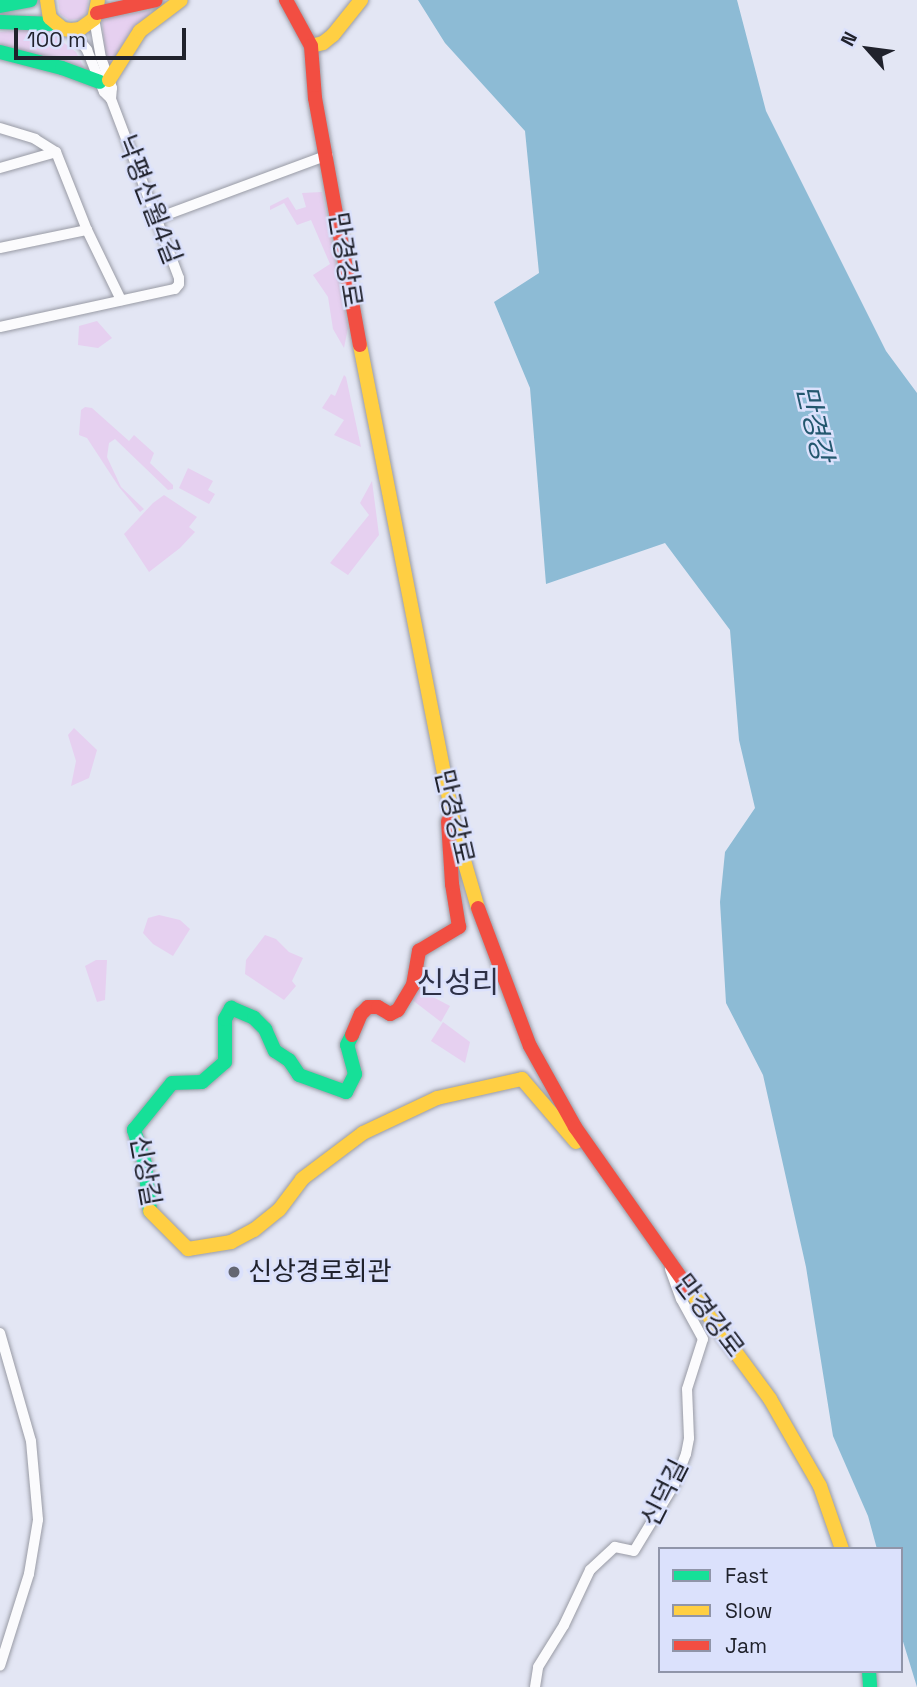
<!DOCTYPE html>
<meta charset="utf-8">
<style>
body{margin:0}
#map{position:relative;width:917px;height:1687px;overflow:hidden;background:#e3e6f4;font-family:"Space Grotesk","Noto Sans KR",sans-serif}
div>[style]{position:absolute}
.green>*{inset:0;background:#e6d0f0}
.water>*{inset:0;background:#8dbbd5}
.roads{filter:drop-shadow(0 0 2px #999ba5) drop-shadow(0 0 2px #999ba5)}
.street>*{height:10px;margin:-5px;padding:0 5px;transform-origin:5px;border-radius:5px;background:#fbfbfd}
.fast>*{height:14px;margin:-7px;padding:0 7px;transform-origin:7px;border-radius:7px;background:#16e098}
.slow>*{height:14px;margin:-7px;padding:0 7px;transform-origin:7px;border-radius:7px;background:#ffcf43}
.jam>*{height:14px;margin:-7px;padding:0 7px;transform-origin:7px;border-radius:7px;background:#f24e42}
.dots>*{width:19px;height:19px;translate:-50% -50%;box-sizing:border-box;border:4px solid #dbe1fc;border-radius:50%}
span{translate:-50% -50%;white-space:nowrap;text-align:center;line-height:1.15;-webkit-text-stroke:5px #dbe1fc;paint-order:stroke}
.street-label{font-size:26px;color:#20222c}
.poi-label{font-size:26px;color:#20222c}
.left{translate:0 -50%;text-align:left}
.water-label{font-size:28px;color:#23576e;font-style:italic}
.quarter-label{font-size:30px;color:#2d3046}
.legend{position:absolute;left:658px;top:1547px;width:245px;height:126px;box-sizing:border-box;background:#dbe1fc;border:2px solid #9095a9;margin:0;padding:9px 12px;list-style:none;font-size:21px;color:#20222c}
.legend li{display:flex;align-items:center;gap:14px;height:35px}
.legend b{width:35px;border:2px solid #9095a9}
.north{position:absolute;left:833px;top:14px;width:70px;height:70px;-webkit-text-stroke:5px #dbe1fc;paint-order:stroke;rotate:298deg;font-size:19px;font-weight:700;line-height:28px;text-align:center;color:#20222c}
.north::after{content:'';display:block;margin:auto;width:24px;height:32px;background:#20222c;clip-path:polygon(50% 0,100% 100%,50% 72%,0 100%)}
.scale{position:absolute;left:14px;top:28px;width:172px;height:32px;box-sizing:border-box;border:4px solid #20222c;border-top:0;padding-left:9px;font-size:21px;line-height:24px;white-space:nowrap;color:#20222c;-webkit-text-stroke:5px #dbe1fc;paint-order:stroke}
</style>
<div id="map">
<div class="green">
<i style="clip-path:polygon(58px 0,88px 0,87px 12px,80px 19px,69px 20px,60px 14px)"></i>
<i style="clip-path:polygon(150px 10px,150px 15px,129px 33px,114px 63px,110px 65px,106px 62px,102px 19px)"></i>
<i style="clip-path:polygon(28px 29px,56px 37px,76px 52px,86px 72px,39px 55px,0 46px,0 32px)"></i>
<i style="clip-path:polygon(322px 192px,348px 328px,344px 348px,333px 329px,328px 297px,313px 275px,330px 264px,311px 220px,297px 225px,284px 203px,270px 210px,270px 206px,288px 197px,296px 210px,306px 207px,302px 193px)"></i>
<i style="clip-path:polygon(97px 321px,112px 338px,98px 348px,78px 345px,79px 326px)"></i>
<i style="clip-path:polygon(344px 375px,346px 377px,361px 447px,334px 435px,344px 420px,322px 408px,331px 394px,335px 396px)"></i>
<i style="clip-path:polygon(85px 407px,92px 408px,129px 441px,134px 435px,154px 453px,150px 463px,173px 485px,173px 489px,168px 490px,115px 439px,109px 443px,107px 457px,121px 487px,144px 509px,140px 512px,119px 487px,87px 438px,79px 435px,81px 410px)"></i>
<i style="clip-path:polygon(188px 468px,213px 481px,208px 490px,215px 494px,209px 504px,179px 488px)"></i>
<i style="clip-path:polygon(372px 481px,379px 535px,348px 575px,330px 563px,369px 515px,360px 503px)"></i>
<i style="clip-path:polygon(164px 495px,197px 517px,189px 527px,195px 532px,180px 548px,149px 572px,124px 534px,153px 503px)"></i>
<i style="clip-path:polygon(74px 728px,97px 750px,89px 778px,71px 786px,76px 761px,68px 735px)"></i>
<i style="clip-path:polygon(159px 915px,180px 920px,190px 929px,173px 956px,153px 944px,143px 933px,148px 918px)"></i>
<i style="clip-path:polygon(265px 935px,276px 939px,289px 952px,303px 958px,292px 981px,296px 986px,284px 1000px,245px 974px,246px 960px)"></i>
<i style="clip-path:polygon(96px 960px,107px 960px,105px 1000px,97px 1002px,85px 966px)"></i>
<i style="clip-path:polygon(416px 988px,450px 1006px,441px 1022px,411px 999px)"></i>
<i style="clip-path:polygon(443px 1022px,470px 1042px,465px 1063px,431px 1041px)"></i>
</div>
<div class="water">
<i style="clip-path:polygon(418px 0,737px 0,766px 111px,886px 351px,917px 393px,917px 1687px,901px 1635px,901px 1549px,877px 1549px,868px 1516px,833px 1436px,806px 1267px,763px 1075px,726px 1003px,720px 902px,725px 852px,755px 808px,739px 740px,730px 630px,665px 543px,546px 584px,530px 388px,494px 302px,539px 273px,525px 131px,445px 43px)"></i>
</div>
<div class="roads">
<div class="street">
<i style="left:71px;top:30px;width:26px;rotate:51deg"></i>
<i style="left:87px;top:50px;width:45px;rotate:68deg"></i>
<i style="left:104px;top:92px;width:10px;rotate:45deg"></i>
<i style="left:0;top:128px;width:37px;rotate:17deg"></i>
<i style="left:35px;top:139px;width:25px;rotate:32deg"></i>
<i style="left:0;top:168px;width:58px;rotate:-15.9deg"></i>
<i style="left:155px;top:219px;width:184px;rotate:-20.3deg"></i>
<i style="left:87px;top:230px;width:78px;rotate:64.1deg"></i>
<i style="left:0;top:248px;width:89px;rotate:-11.7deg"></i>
<i style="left:87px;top:230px;width:84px;rotate:-111.7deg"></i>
<i style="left:0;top:327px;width:179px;rotate:-12.3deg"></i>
<i style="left:175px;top:289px;width:6px;rotate:-51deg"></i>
<i style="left:179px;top:284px;width:6px;rotate:-90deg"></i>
<i style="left:179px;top:278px;width:191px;rotate:-110.8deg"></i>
<i style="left:111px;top:99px;width:11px;rotate:-85deg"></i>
<i style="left:112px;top:88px;width:32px;rotate:-110deg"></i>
<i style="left:101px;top:58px;width:40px;rotate:-100deg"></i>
<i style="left:0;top:1333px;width:112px;rotate:74deg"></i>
<i style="left:31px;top:1441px;width:79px;rotate:84.9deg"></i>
<i style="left:38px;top:1520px;width:55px;rotate:99.5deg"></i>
<i style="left:29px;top:1574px;width:96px;rotate:107.5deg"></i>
<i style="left:535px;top:1687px;width:20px;rotate:-81deg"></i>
<i style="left:538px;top:1667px;width:49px;rotate:-58.2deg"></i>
<i style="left:564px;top:1625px;width:61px;rotate:-64.7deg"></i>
<i style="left:590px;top:1570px;width:34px;rotate:-43deg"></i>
<i style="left:615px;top:1547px;width:19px;rotate:12deg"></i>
<i style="left:634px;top:1551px;width:77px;rotate:-58.8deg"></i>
<i style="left:674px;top:1485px;width:33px;rotate:-69deg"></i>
<i style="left:686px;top:1454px;width:16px;rotate:-79deg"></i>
<i style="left:689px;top:1438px;width:49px;rotate:-92.3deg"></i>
<i style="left:687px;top:1389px;width:52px;rotate:-72.3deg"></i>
<i style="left:703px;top:1339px;width:46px;rotate:-118.8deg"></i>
<i style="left:681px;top:1299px;width:32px;rotate:-110deg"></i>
</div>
<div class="fast">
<i style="left:0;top:6px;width:31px;rotate:-11deg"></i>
<i style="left:0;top:22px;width:55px;rotate:2.1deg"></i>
<i style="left:0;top:52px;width:64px;rotate:14.5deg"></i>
<i style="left:62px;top:68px;width:40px;rotate:20.2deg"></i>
<i style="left:150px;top:1211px;width:47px;rotate:-96.1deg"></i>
<i style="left:145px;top:1164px;width:36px;rotate:-108deg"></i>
<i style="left:134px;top:1130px;width:60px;rotate:-51deg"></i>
<i style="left:172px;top:1083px;width:30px;rotate:-2deg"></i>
<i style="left:202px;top:1082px;width:30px;rotate:-41deg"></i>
<i style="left:225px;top:1062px;width:43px;rotate:-90deg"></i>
<i style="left:225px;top:1019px;width:13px;rotate:-61deg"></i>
<i style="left:231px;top:1008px;width:25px;rotate:23deg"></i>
<i style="left:254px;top:1018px;width:16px;rotate:45deg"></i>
<i style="left:265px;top:1029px;width:24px;rotate:66deg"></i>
<i style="left:275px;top:1051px;width:17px;rotate:33deg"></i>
<i style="left:289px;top:1060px;width:18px;rotate:56deg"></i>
<i style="left:299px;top:1075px;width:50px;rotate:19.9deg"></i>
<i style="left:346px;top:1092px;width:20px;rotate:-63deg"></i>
<i style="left:355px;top:1074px;width:30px;rotate:-105deg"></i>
<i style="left:347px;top:1045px;width:11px;rotate:-63deg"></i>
<i style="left:869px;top:1671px;width:16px;rotate:86deg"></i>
</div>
<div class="slow">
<i style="left:47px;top:0;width:18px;rotate:81deg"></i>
<i style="left:50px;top:18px;width:17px;rotate:40deg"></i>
<i style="left:63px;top:29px;width:8px;rotate:7deg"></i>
<i style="left:71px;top:30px;width:9px;rotate:-6deg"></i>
<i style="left:80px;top:29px;width:17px;rotate:-36deg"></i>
<i style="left:94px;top:19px;width:19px;rotate:-78deg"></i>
<i style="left:311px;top:46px;width:12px;rotate:-14deg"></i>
<i style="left:323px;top:43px;width:13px;rotate:-39deg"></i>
<i style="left:333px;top:35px;width:45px;rotate:-51.3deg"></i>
<i style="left:109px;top:80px;width:58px;rotate:-57.7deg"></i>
<i style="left:140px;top:31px;width:51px;rotate:-37.1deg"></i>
<i style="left:360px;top:345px;width:497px;rotate:78.9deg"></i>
<i style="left:456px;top:833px;width:78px;rotate:73.7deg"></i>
<i style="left:150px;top:1211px;width:54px;rotate:45deg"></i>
<i style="left:188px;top:1249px;width:44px;rotate:-9.2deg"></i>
<i style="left:231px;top:1242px;width:26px;rotate:-28deg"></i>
<i style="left:254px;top:1230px;width:32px;rotate:-39deg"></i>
<i style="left:279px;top:1210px;width:39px;rotate:-53deg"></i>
<i style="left:302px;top:1179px;width:76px;rotate:-37deg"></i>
<i style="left:363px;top:1133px;width:82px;rotate:-25.3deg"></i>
<i style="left:437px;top:1098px;width:87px;rotate:-12.6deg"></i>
<i style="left:522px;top:1079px;width:83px;rotate:49.4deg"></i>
<i style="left:689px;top:1289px;width:137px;rotate:53.6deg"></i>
<i style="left:770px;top:1399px;width:100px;rotate:60.1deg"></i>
<i style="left:820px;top:1486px;width:67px;rotate:70.8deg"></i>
</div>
<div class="jam">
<i style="left:286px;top:0;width:52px;rotate:61.5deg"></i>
<i style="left:311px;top:46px;width:52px;rotate:85.6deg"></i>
<i style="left:315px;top:98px;width:251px;rotate:79.7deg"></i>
<i style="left:97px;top:13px;width:60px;rotate:-12.4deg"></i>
<i style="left:478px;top:908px;width:147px;rotate:69.4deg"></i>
<i style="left:530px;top:1046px;width:93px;rotate:60.9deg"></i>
<i style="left:575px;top:1127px;width:198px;rotate:54.9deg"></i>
<i style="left:352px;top:1035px;width:23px;rotate:-67deg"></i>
<i style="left:361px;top:1014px;width:10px;rotate:-45deg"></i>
<i style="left:368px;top:1007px;width:10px"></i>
<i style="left:378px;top:1007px;width:14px;rotate:30deg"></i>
<i style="left:390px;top:1014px;width:9px;rotate:-27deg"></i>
<i style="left:398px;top:1010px;width:29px;rotate:-59deg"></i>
<i style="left:413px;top:985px;width:35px;rotate:-80deg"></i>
<i style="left:419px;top:951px;width:47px;rotate:-31deg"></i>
<i style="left:459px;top:927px;width:44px;rotate:-99.2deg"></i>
<i style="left:452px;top:884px;width:63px;rotate:-93.6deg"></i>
</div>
</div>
<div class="dots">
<i style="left:234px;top:1272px;background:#646772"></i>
</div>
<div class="street-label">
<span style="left:149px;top:200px;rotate:69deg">낙평신월4길</span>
<span style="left:345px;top:260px;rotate:81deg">만경강로</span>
<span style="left:454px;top:817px;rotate:77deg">만경강로</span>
<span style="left:145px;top:1171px;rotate:80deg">신상길</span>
<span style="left:709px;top:1316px;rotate:53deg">만경강로</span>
<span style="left:665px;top:1493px;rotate:-63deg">신덕길</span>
</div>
<div class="poi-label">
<span class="left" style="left:248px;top:1272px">신상경로회관</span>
</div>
<div class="water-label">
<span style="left:815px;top:423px;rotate:77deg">만경강</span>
</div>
<div class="quarter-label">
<span style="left:458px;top:983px">신성리</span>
</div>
<ul class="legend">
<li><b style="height:9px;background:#16e098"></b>Fast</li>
<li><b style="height:9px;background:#ffcf43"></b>Slow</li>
<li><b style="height:9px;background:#f24e42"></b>Jam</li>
</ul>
<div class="north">N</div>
<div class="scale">100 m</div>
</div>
